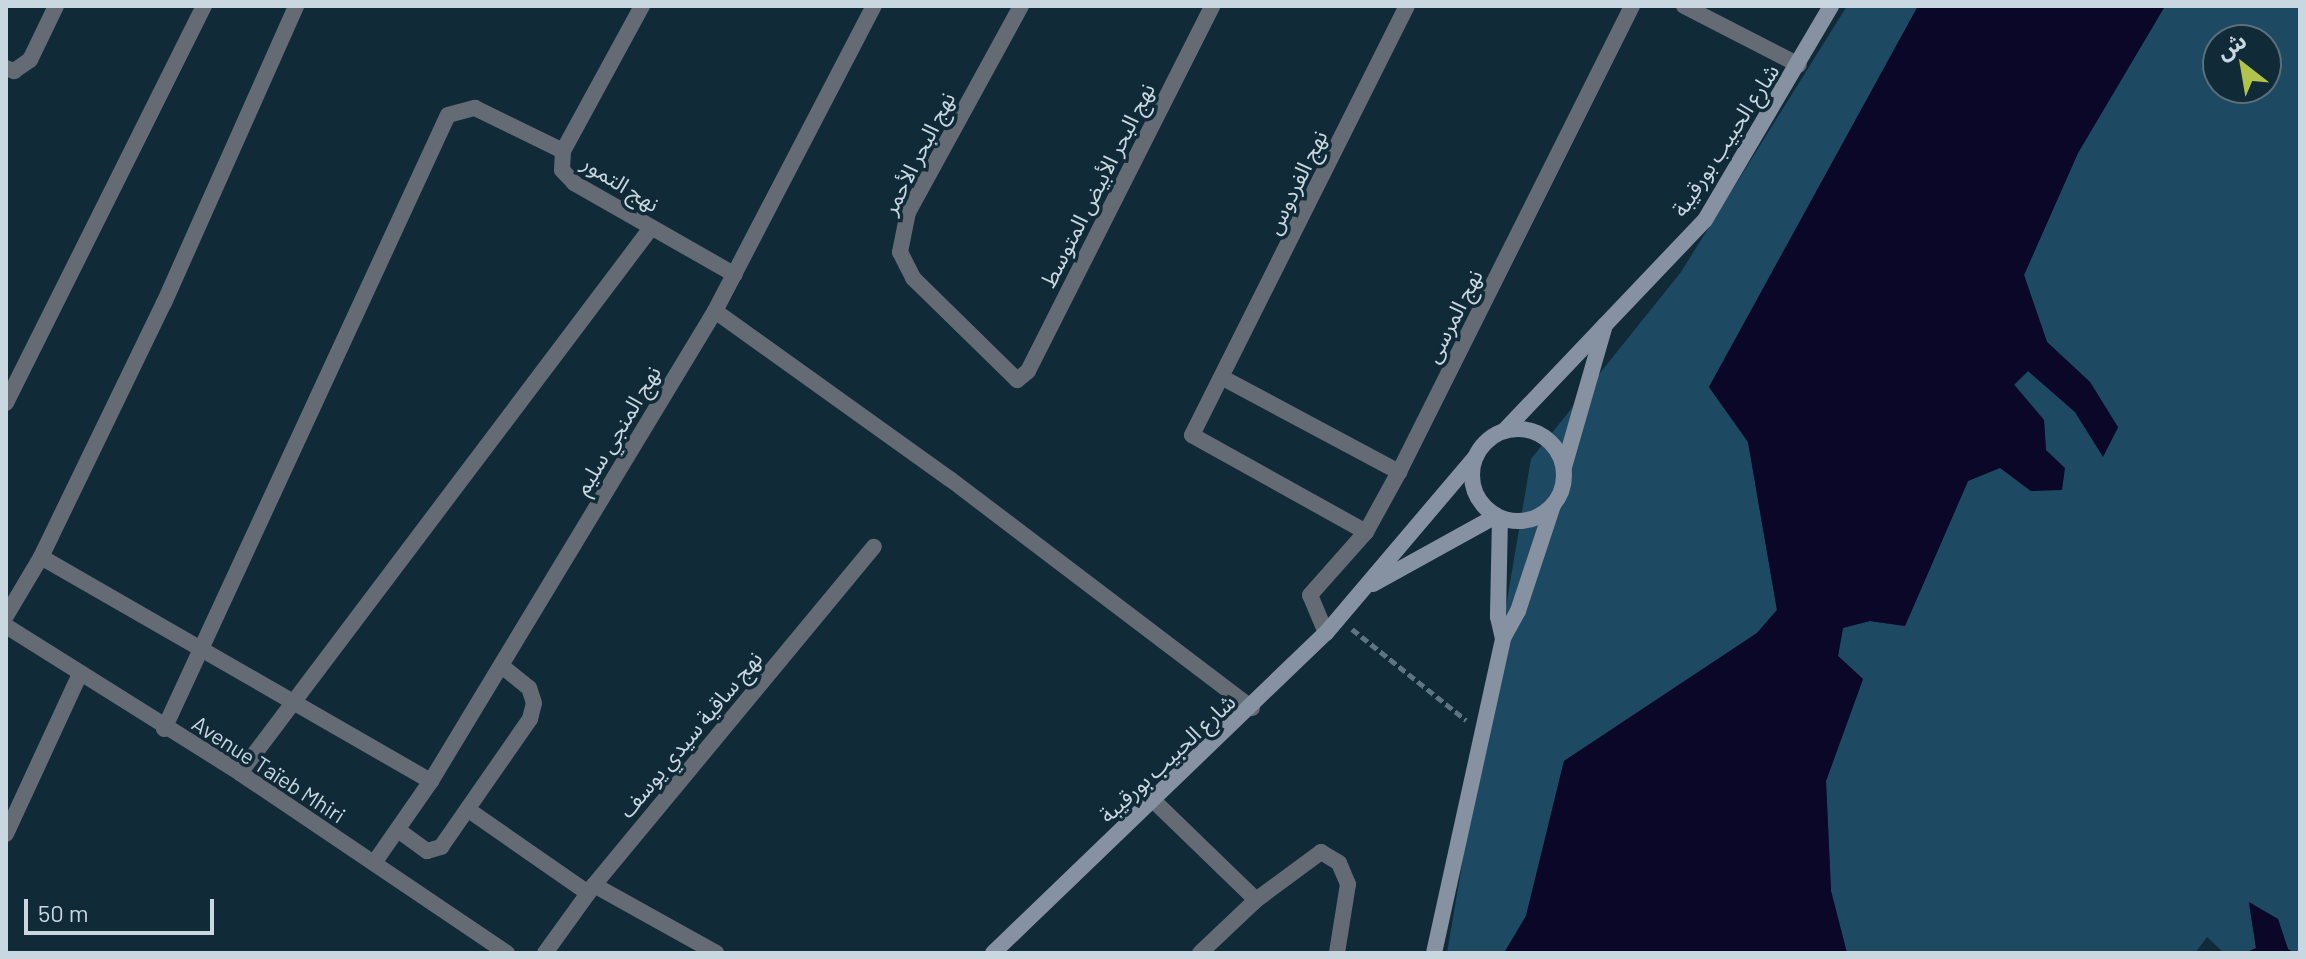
<!DOCTYPE html>
<meta charset="utf-8">
<style>
body{margin:0}
#map{position:relative;width:2306px;height:959px;overflow:hidden;background:#102a38;font-family:Barlow,"Noto Sans Arabic",sans-serif}
div>[style]{position:absolute}
.green>*{inset:0;background:#1d4a62}
.water>*{inset:0;background:#0a0728}
.path>*{height:5px;margin-top:-2.5px;transform-origin:0;background:repeating-linear-gradient(90deg,#5e7480 0 8px,transparent 0 12px)}
.street>*{height:16px;margin:-8px;padding:0 8px;transform-origin:8px;border-radius:8px;background:#646b75}
.secondary>*{height:16px;margin:-8px;padding:0 8px;transform-origin:8px;border-radius:8px;background:#8691a1}
.secondary>.ring{margin:-8px;padding:0;box-sizing:content-box;background:none;border:16px solid #8691a1;border-radius:50%}
span{translate:-50% -50%;white-space:nowrap;text-align:center;line-height:1.15;-webkit-text-stroke:7px #102a38;paint-order:stroke}
.street-label{font-size:22px;color:#c8d7e0}
.frame{position:absolute;inset:0;border:8px solid #c8d7e0;pointer-events:none}
.north{position:absolute;left:2202px;top:24px;width:80px;height:80px;box-sizing:border-box;background:#102a38;border:2px solid #5a6f7b;border-radius:50%;rotate:329deg;font-size:22px;font-weight:700;line-height:32px;text-align:center;color:#c8d7e0}
.north::after{content:'';display:block;margin:auto;width:28px;height:36px;background:#b2c34b;clip-path:polygon(50% 0,100% 100%,50% 72%,0 100%)}
.scale{position:absolute;left:24px;top:899px;width:190px;height:36px;box-sizing:border-box;border:4px solid #c8d7e0;border-top:0;padding-left:10px;font-size:24px;line-height:28px;white-space:nowrap;color:#c8d7e0;-webkit-text-stroke:6px #102a38;paint-order:stroke}
</style>
<div id="map">
<div class="green">
<i style="clip-path:polygon(1847px 6px,1918px 6px,1709px 387px,1748px 442px,1777px 610px,1757px 633px,1564px 761px,1526px 916px,1504px 953px,1447px 953px,1531px 459px,1681px 272px)"></i>
<i style="clip-path:polygon(evenodd,2165px 6px,2300px 6px,2300px 953px,2288px 950px,2278px 919px,2249px 904px,2256px 948px,2245px 953px,2224px 953px,2207px 937px,2195px 953px,1847px 953px,1831px 891px,1826px 781px,1863px 679px,1838px 656px,1843px 627px,1870px 621px,1905px 626px,1968px 481px,2000px 467px,2031px 491px,2046px 450px,2044px 420px,2014px 384px,2028px 371px,2075px 412px,2103px 456px,2118px 428px,2090px 382px,2047px 342px,2024px 275px,2078px 153px,2165px 6px,2218px 40px,2266px 40px,2266px 88px,2218px 88px,2218px 40px)"></i>
</div>
<div class="water">
<i style="clip-path:polygon(1918px 6px,2165px 6px,2078px 153px,2024px 275px,2047px 342px,2090px 382px,2118px 427px,2103px 457px,2075px 412px,2028px 371px,2014px 385px,2044px 420px,2046px 450px,2065px 468px,2062px 490px,2031px 491px,2000px 468px,1968px 481px,1905px 626px,1870px 621px,1843px 628px,1838px 656px,1863px 679px,1826px 781px,1831px 891px,1847px 953px,1504px 953px,1526px 916px,1564px 761px,1757px 633px,1777px 610px,1748px 442px,1709px 387px)"></i>
<i style="clip-path:polygon(2249px 902px,2278px 919px,2288px 949px,2295px 953px,2245px 953px,2256px 948px)"></i>
</div>
<div class="path">
<i style="left:1352px;top:629px;width:146px;rotate:38.6deg"></i>
</div>
<div class="street">
<i style="left:642px;top:6px;width:165px;rotate:118.6deg"></i>
<i style="left:563px;top:151px;width:19px;rotate:93deg"></i>
<i style="left:562px;top:170px;width:18px;rotate:47deg"></i>
<i style="left:574px;top:183px;width:185px;rotate:29.7deg"></i>
<i style="left:1021px;top:6px;width:235px;rotate:118.7deg"></i>
<i style="left:908px;top:212px;width:41px;rotate:101.3deg"></i>
<i style="left:900px;top:252px;width:29px;rotate:63deg"></i>
<i style="left:913px;top:278px;width:146px;rotate:44.4deg"></i>
<i style="left:1017px;top:380px;width:14px;rotate:-39deg"></i>
<i style="left:1028px;top:371px;width:409px;rotate:-63.2deg"></i>
<i style="left:1684px;top:6px;width:129px;rotate:27.2deg"></i>
<i style="left:6px;top:68px;width:9px;rotate:21deg"></i>
<i style="left:14px;top:71px;width:19px;rotate:-35deg"></i>
<i style="left:30px;top:60px;width:60px;rotate:-64.3deg"></i>
<i style="left:715px;top:311px;width:289px;rotate:35.6deg"></i>
<i style="left:950px;top:479px;width:379px;rotate:37.2deg"></i>
<i style="left:1223px;top:378px;width:200px;rotate:28.1deg"></i>
<i style="left:6px;top:403px;width:444px;rotate:-63.5deg"></i>
<i style="left:1366px;top:532px;width:199px;rotate:-150.9deg"></i>
<i style="left:1192px;top:435px;width:480px;rotate:-63.4deg"></i>
<i style="left:41px;top:557px;width:450px;rotate:29.9deg"></i>
<i style="left:6px;top:616px;width:69px;rotate:-59.3deg"></i>
<i style="left:41px;top:557px;width:282px;rotate:-64.2deg"></i>
<i style="left:164px;top:303px;width:325px;rotate:-66deg"></i>
<i style="left:6px;top:626px;width:276px;rotate:32.1deg"></i>
<i style="left:240px;top:773px;width:322px;rotate:34deg"></i>
<i style="left:1326px;top:633px;width:41px;rotate:-112.8deg"></i>
<i style="left:1310px;top:595px;width:84px;rotate:-48.4deg"></i>
<i style="left:1366px;top:532px;width:68px;rotate:-61.2deg"></i>
<i style="left:1399px;top:472px;width:521px;rotate:-63.43deg"></i>
<i style="left:164px;top:729px;width:676px;rotate:-65.18deg"></i>
<i style="left:448px;top:115px;width:28px;rotate:-15deg"></i>
<i style="left:475px;top:108px;width:98px;rotate:26deg"></i>
<i style="left:240px;top:773px;width:683px;rotate:-52.98deg"></i>
<i style="left:1154px;top:801px;width:142px;rotate:44.1deg"></i>
<i style="left:470px;top:811px;width:144px;rotate:34.8deg"></i>
<i style="left:398px;top:830px;width:36px;rotate:36deg"></i>
<i style="left:427px;top:851px;width:15px;rotate:-16deg"></i>
<i style="left:441px;top:847px;width:156px;rotate:-55.2deg"></i>
<i style="left:530px;top:719px;width:16px;rotate:-76deg"></i>
<i style="left:534px;top:703px;width:16px;rotate:-108deg"></i>
<i style="left:529px;top:688px;width:36px;rotate:-141deg"></i>
<i style="left:6px;top:834px;width:176px;rotate:-65.2deg"></i>
<i style="left:374px;top:863px;width:100px;rotate:-55.2deg"></i>
<i style="left:431px;top:781px;width:549px;rotate:-58.86deg"></i>
<i style="left:715px;top:311px;width:344px;rotate:-62.5deg"></i>
<i style="left:594px;top:885px;width:140px;rotate:29.1deg"></i>
<i style="left:545px;top:953px;width:84px;rotate:-54.2deg"></i>
<i style="left:594px;top:885px;width:439px;rotate:-50.4deg"></i>
<i style="left:1200px;top:953px;width:77px;rotate:-43.4deg"></i>
<i style="left:1256px;top:900px;width:81px;rotate:-36.4deg"></i>
<i style="left:1321px;top:852px;width:21px;rotate:31deg"></i>
<i style="left:1339px;top:863px;width:23px;rotate:67deg"></i>
<i style="left:1348px;top:884px;width:70px;rotate:99.1deg"></i>
</div>
<div class="secondary">
<i class="ring" style="left:1472px;top:429px;width:76px;height:76px"></i>
<i style="left:1504px;top:431px;width:291px;rotate:-46.4deg"></i>
<i style="left:1705px;top:220px;width:248px;rotate:-59.5deg"></i>
<i style="left:1564px;top:467px;width:148px;rotate:-73.9deg"></i>
<i style="left:1500px;top:518px;width:99px;rotate:91.2deg"></i>
<i style="left:1498px;top:617px;width:22px;rotate:77deg"></i>
<i style="left:1373px;top:584px;width:141px;rotate:-28.9deg"></i>
<i style="left:993px;top:953px;width:462px;rotate:-43.9deg"></i>
<i style="left:1326px;top:633px;width:232px;rotate:-49.7deg"></i>
<i style="left:1434px;top:953px;width:322px;rotate:-77.6deg"></i>
<i style="left:1503px;top:638px;width:31px;rotate:-61deg"></i>
<i style="left:1518px;top:611px;width:112px;rotate:-71.7deg"></i>
</div>
<div class="street-label">
<span style="left:1725px;top:140px;rotate:-57deg">شارع الحبيب بورقيبة</span>
<span style="left:918px;top:153px;rotate:-63deg">نهج البحر الأحمر</span>
<span style="left:1296px;top:182px;rotate:-64deg">نهج الفردوس</span>
<span style="left:621px;top:183px;rotate:32deg">نهج التمور</span>
<span style="left:1097px;top:185px;rotate:-63deg">نهج البحر الأبيض المتوسط</span>
<span style="left:1453px;top:316px;rotate:-63deg">نهج المرسى</span>
<span style="left:617px;top:430px;rotate:-59deg">نهج المنجي سليم</span>
<span style="left:690px;top:734px;rotate:-50deg">نهج ساقية سيدي يوسف</span>
<span style="left:1167px;top:758px;rotate:-43deg">شارع الحبيب بورقيبة</span>
<span style="left:269px;top:769px;rotate:33deg">Avenue Taïeb Mhiri</span>
</div>
<div class="frame"></div>
<div class="north">ش</div>
<div class="scale">50 m</div>
</div>
